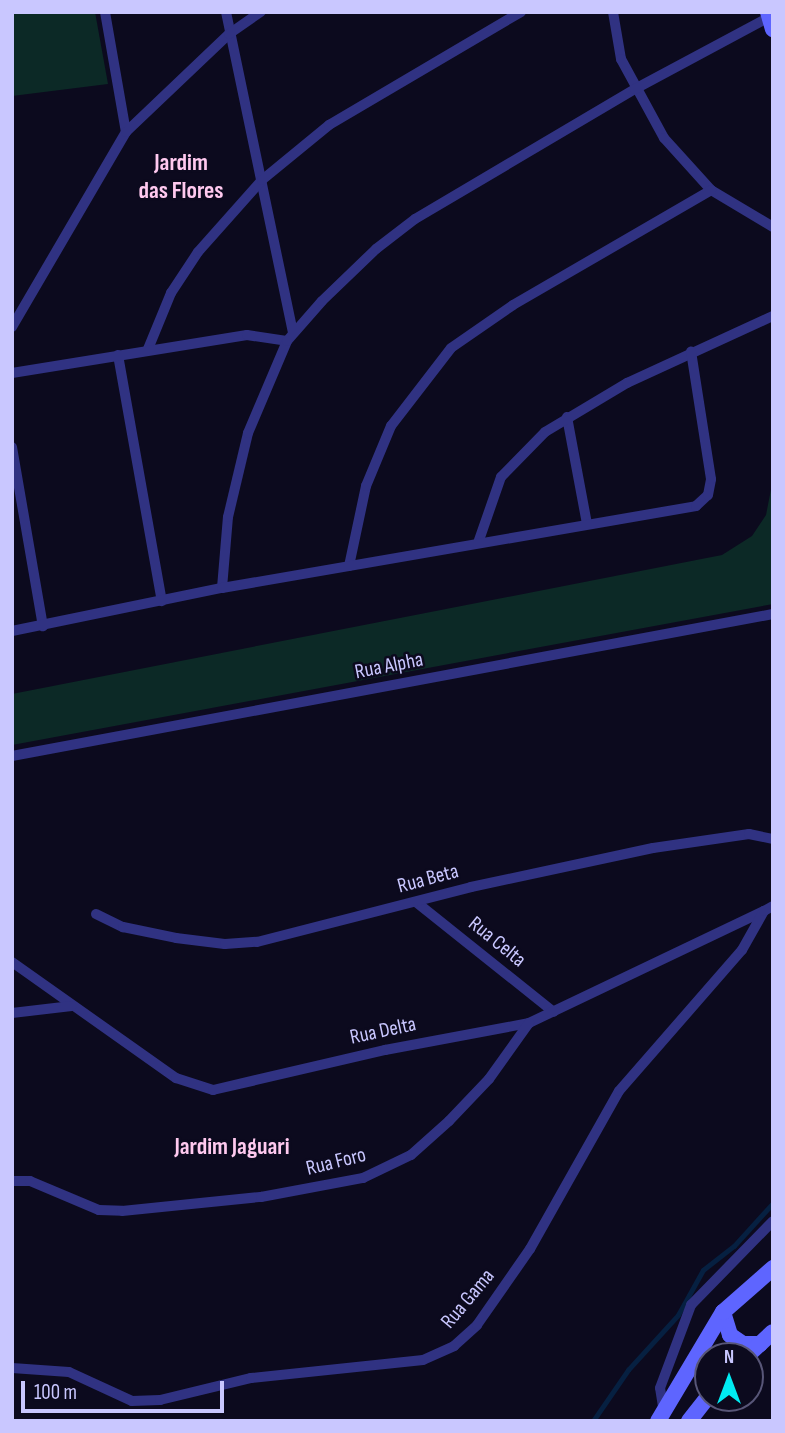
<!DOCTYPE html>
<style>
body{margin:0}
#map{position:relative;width:785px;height:1433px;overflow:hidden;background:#0c0a1e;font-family:"Sofia Sans Condensed",sans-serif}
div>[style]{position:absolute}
.green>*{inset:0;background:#0c2926}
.stream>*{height:4.5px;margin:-2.25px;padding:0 2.25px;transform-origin:2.25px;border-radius:2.25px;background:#062041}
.minor>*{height:10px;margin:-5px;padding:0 5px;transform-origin:5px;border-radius:5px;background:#303282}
.secondary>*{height:16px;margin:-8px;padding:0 8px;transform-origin:8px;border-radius:8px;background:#5e65ff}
span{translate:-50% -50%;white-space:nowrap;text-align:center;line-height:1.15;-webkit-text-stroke:5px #0c0a1e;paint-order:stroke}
.street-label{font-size:21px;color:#c9c7ff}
.quarter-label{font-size:24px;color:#ffc9ef;font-weight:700}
.frame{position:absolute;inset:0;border:14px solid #c9c7ff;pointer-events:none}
.north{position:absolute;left:694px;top:1342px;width:70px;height:70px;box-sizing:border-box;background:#0c0a1e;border:2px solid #585678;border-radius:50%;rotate:0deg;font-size:19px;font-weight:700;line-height:28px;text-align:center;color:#c9c7ff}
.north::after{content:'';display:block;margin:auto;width:24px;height:32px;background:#00ebf2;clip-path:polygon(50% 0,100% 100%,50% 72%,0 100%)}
.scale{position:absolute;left:21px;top:1381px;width:203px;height:32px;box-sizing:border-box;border:4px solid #c9c7ff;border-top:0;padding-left:9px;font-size:21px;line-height:24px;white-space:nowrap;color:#c9c7ff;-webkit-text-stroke:5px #0c0a1e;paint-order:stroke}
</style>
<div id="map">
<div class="green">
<i style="clip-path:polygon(12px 12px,95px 12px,108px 84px,12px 96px)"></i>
<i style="clip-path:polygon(773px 479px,773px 604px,12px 745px,12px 694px,722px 555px,752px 536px,766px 515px)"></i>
</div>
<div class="stream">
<i style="left:593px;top:1421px;width:62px;rotate:-55.5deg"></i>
<i style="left:628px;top:1370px;width:74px;rotate:-47.7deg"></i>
<i style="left:678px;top:1315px;width:51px;rotate:-60.9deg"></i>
<i style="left:703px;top:1270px;width:39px;rotate:-38deg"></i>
<i style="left:734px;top:1246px;width:58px;rotate:-47.8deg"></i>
</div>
<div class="minor">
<i style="left:105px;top:12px;width:122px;rotate:80.1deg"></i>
<i style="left:226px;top:12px;width:327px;rotate:78.2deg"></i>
<i style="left:613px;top:12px;width:48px;rotate:80.3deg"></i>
<i style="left:621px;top:59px;width:90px;rotate:61.4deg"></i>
<i style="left:664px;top:138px;width:70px;rotate:47.9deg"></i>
<i style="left:711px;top:190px;width:72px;rotate:30.8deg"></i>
<i style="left:12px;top:327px;width:226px;rotate:-59.7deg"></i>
<i style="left:126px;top:132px;width:142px;rotate:-43.6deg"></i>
<i style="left:229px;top:34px;width:39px;rotate:-35deg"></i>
<i style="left:148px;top:349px;width:61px;rotate:-67.7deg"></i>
<i style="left:171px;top:293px;width:49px;rotate:-56.6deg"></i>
<i style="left:198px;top:252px;width:96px;rotate:-48.4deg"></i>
<i style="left:262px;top:180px;width:87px;rotate:-39.4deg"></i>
<i style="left:329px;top:125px;width:223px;rotate:-30.5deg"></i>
<i style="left:118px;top:355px;width:250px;rotate:79.9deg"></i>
<i style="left:12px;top:373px;width:238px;rotate:-9.2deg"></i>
<i style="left:247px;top:335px;width:40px;rotate:8.5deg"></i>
<i style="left:567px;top:417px;width:109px;rotate:79.4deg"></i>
<i style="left:12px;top:447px;width:182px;rotate:80.2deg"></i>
<i style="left:478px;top:543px;width:70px;rotate:-70.8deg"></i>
<i style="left:501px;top:477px;width:63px;rotate:-45.6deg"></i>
<i style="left:545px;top:432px;width:96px;rotate:-30.9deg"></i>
<i style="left:627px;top:383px;width:161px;rotate:-24.7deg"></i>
<i style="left:349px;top:566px;width:82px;rotate:-78deg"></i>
<i style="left:366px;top:486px;width:65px;rotate:-67.4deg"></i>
<i style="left:391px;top:426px;width:98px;rotate:-52.4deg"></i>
<i style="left:451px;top:348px;width:75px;rotate:-34.7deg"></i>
<i style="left:513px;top:305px;width:229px;rotate:-30.1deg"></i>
<i style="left:222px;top:588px;width:71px;rotate:-85.2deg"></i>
<i style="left:228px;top:517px;width:86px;rotate:-76.6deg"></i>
<i style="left:248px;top:433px;width:100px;rotate:-67deg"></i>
<i style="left:287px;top:341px;width:53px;rotate:-48.8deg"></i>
<i style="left:322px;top:301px;width:75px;rotate:-43.9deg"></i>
<i style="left:376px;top:249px;width:49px;rotate:-37.6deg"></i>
<i style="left:415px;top:219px;width:256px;rotate:-30.6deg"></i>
<i style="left:635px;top:89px;width:152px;rotate:-28.2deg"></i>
<i style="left:12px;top:631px;width:214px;rotate:-11.6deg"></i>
<i style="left:222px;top:588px;width:481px;rotate:-9.8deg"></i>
<i style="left:696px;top:506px;width:16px;rotate:-43deg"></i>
<i style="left:708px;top:495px;width:16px;rotate:-79deg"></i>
<i style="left:711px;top:479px;width:129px;rotate:-98.9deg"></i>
<i style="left:12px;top:756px;width:774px;rotate:-10.57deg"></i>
<i style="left:416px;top:902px;width:176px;rotate:38.6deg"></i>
<i style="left:96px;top:914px;width:30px;rotate:26deg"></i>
<i style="left:123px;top:927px;width:54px;rotate:11.7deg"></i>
<i style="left:176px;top:938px;width:49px;rotate:7deg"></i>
<i style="left:225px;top:944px;width:32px;rotate:-4deg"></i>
<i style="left:257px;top:942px;width:221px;rotate:-14.4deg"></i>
<i style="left:471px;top:887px;width:186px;rotate:-12.1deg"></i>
<i style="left:653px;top:848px;width:97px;rotate:-8.3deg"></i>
<i style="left:749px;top:834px;width:25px;rotate:12deg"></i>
<i style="left:12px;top:962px;width:201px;rotate:35.3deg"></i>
<i style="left:176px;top:1078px;width:39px;rotate:18deg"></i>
<i style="left:213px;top:1090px;width:177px;rotate:-13.1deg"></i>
<i style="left:385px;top:1050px;width:147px;rotate:-10.6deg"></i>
<i style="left:529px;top:1023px;width:260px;rotate:-25.5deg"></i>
<i style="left:12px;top:1013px;width:60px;rotate:-6.7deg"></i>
<i style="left:12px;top:1181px;width:18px"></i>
<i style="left:30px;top:1181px;width:75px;rotate:22.8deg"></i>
<i style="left:99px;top:1210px;width:23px;rotate:2deg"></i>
<i style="left:122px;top:1211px;width:140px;rotate:-5.8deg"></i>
<i style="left:261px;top:1197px;width:104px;rotate:-10.6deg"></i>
<i style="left:363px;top:1178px;width:53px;rotate:-25.6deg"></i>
<i style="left:411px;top:1155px;width:51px;rotate:-41.8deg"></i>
<i style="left:449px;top:1121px;width:58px;rotate:-46.4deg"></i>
<i style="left:489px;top:1079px;width:69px;rotate:-54.5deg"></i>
<i style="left:12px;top:1368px;width:57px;rotate:4deg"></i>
<i style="left:69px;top:1372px;width:69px;rotate:24.7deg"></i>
<i style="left:132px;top:1401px;width:28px;rotate:-2deg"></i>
<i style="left:160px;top:1400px;width:94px;rotate:-13.6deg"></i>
<i style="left:251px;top:1378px;width:173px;rotate:-6deg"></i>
<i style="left:423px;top:1360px;width:34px;rotate:-24deg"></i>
<i style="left:454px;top:1346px;width:31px;rotate:-42deg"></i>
<i style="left:477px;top:1325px;width:93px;rotate:-55.1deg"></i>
<i style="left:530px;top:1249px;width:181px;rotate:-60.6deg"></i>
<i style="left:619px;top:1091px;width:187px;rotate:-48.9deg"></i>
<i style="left:742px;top:950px;width:45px;rotate:-60.6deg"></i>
<i style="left:764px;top:911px;width:10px;rotate:-29deg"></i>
<i style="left:664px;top:1413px;width:25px;rotate:-99deg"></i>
<i style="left:660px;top:1388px;width:89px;rotate:-69.5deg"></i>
<i style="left:691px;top:1305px;width:117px;rotate:-45.7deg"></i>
</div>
<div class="secondary">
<i style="left:768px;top:12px;width:18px;rotate:74deg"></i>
<i style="left:723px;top:1312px;width:24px;rotate:73deg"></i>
<i style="left:730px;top:1335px;width:16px;rotate:35deg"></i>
<i style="left:743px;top:1344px;width:17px"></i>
<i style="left:747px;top:1356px;width:35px;rotate:-43deg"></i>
<i style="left:658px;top:1421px;width:127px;rotate:-59.2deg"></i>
<i style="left:723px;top:1312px;width:67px;rotate:-41.3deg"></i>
<i style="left:689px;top:1421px;width:31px;rotate:-52deg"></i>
</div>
<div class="street-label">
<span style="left:389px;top:666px;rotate:-11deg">Rua Alpha</span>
<span style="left:428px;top:879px;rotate:-15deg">Rua Beta</span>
<span style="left:497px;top:942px;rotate:39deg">Rua Celta</span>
<span style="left:383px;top:1031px;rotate:-12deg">Rua Delta</span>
<span style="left:336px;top:1162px;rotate:-14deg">Rua Foro</span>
<span style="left:468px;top:1299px;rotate:-50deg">Rua Gama</span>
</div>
<div class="quarter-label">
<span style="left:181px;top:177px">Jardim<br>das Flores</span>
<span style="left:232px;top:1147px">Jardim Jaguari</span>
</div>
<div class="frame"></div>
<div class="north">N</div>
<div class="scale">100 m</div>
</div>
